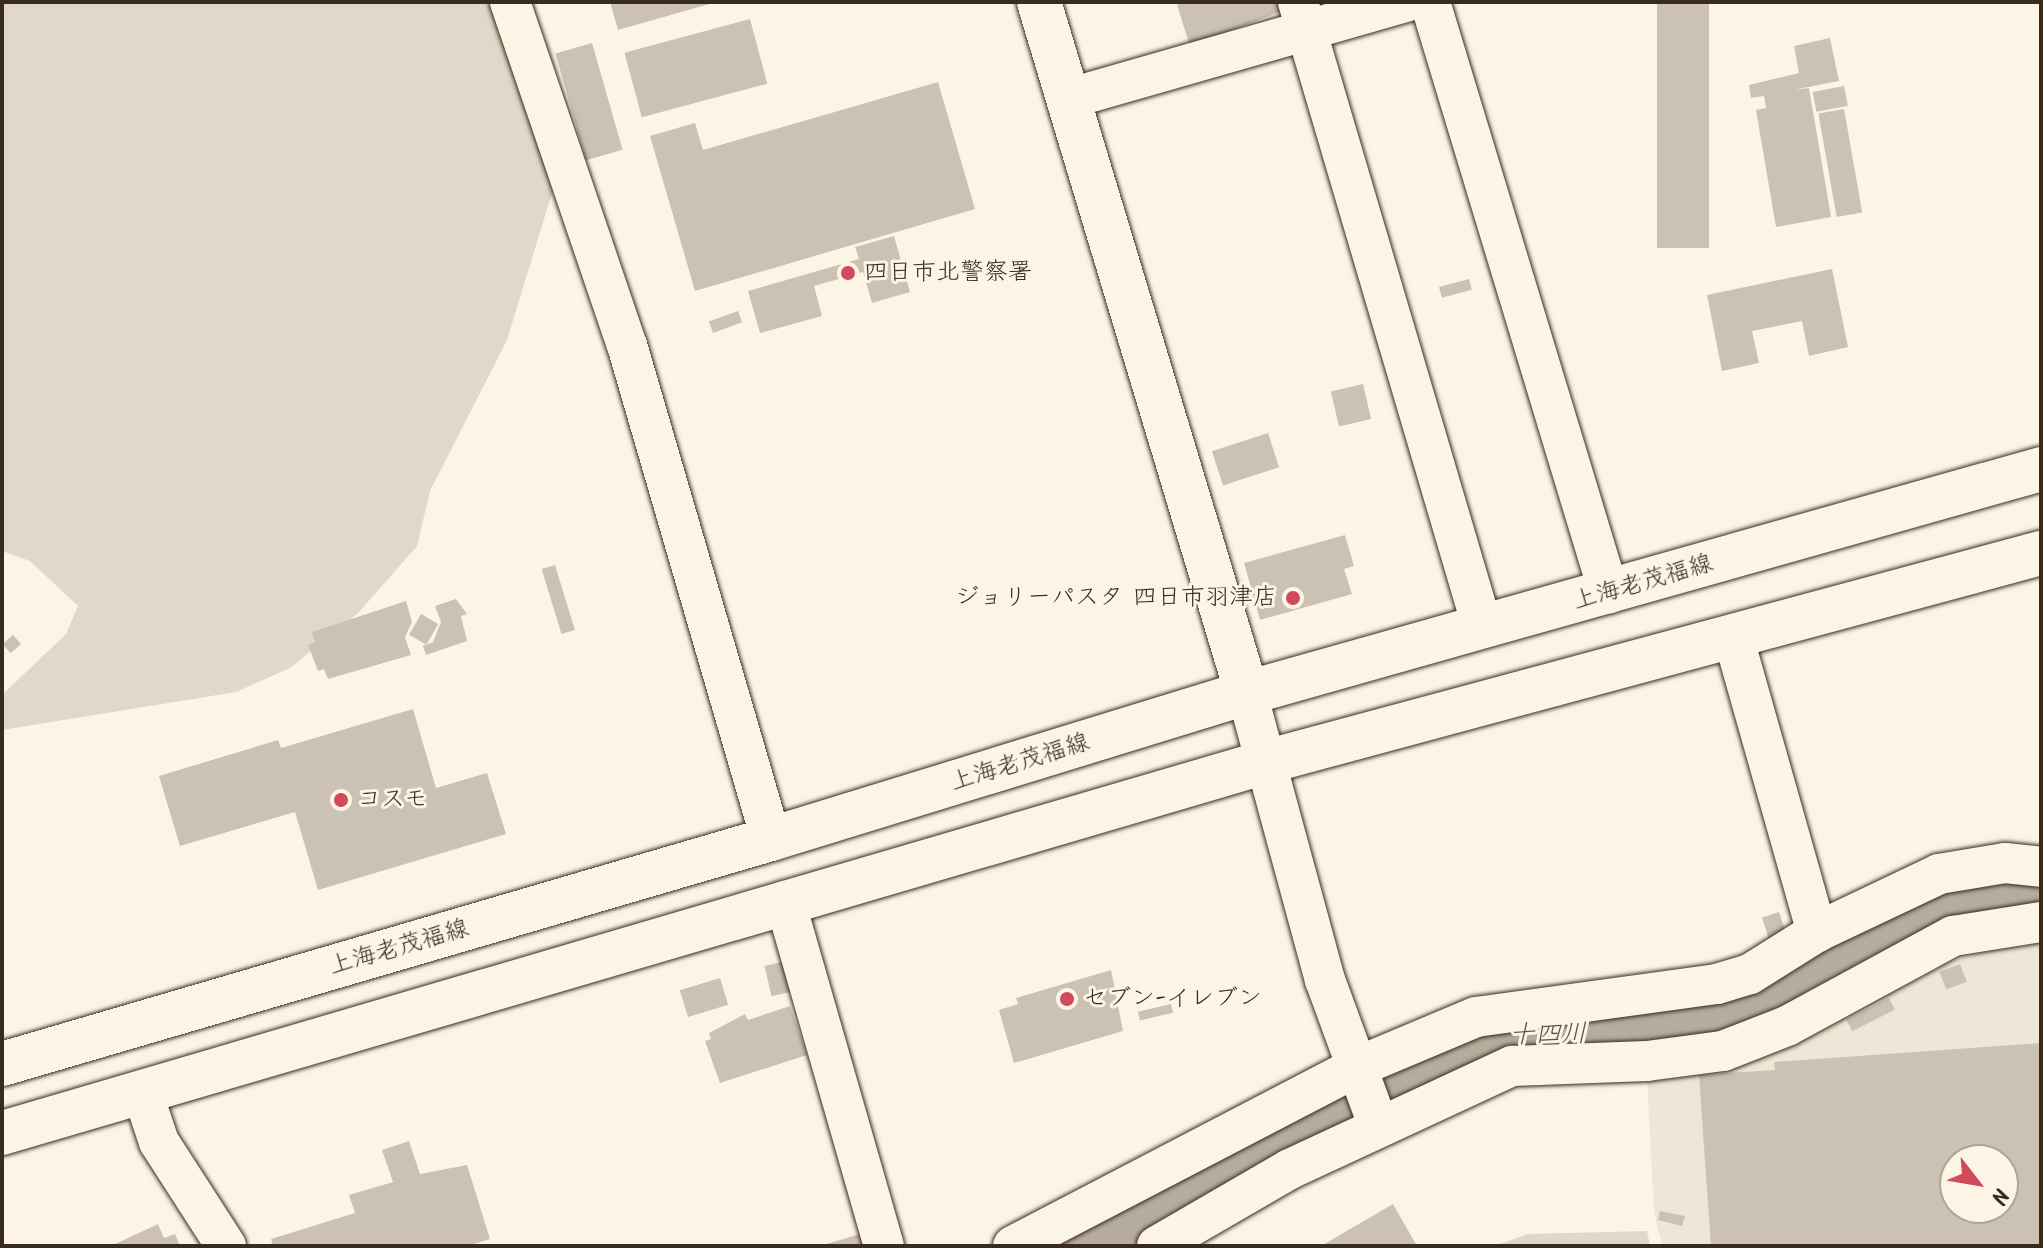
<!DOCTYPE html>
<meta charset="utf-8">
<style>
body{margin:0}
#map{position:relative;width:2043px;height:1248px;overflow:hidden;background:#fcf5e5;font-family:Kalam,"Klee One",sans-serif}
div>[style]{position:absolute}
.built>*{inset:0;background:#eee6d6}
.green>*{inset:0;background:#e0d8c8}
.river>*{height:68px;margin:-34px;padding:0 34px;transform-origin:34px;border-radius:34px;background:#b7ad9e}
.building>*{inset:0;background:#ccc2b3;transform-origin:0 0}
.roads{filter:drop-shadow(0 0 2px #3b2a1e) drop-shadow(0 0 2px #3b2a1e)}
.street>*{height:40px;margin:-20px;padding:0 20px;transform-origin:20px;border-radius:20px;background:#fcf5e5}
.secondary>*{height:44px;margin:-22px;padding:0 22px;transform-origin:22px;border-radius:22px;background:#fcf5e5}
.primary>*{height:44px;margin:-22px;padding:0 22px;transform-origin:22px;border-radius:22px;background:#fcf5e5}
.dots>*{width:22px;height:22px;translate:-50% -50%;box-sizing:border-box;border:4px solid #fcf5e5;border-radius:50%}
span{translate:-50% -50%;white-space:nowrap;text-align:center;line-height:1.15;-webkit-text-stroke:6px #fcf5e5;paint-order:stroke}
.poi-label{font-size:24px;color:#3b2a1e}
.left{translate:0 -50%;text-align:left}
.right{translate:-100% -50%;text-align:right}
.street-label{font-size:24px;color:#3b2a1e}
.water-label{font-size:26px;color:#605144;font-style:italic}
.frame{position:absolute;inset:0;border:4px solid #3b2a1e;pointer-events:none}
.north{position:absolute;left:1939px;top:1144px;width:80px;height:80px;box-sizing:border-box;background:#fcf5e5;border:2px solid #afa495;border-radius:50%;rotate:121deg;font-size:22px;font-weight:700;line-height:32px;text-align:center;color:#3b2a1e}
.north::after{content:'';display:block;margin:auto;width:28px;height:36px;background:#d1495b;clip-path:polygon(50% 0,100% 100%,50% 72%,0 100%)}
</style>
<div id="map">
<div class="built">
<i style="clip-path:polygon(evenodd,2018px 943px,2041px 944px,2041px 1246px,1662px 1246px,1654px 1212px,1647px 1078px,1705px 1072px,1779px 1052px,1952px 961px,2018px 943px,1955px 1160px,2003px 1160px,2003px 1208px,1955px 1208px,1955px 1160px)"></i>
</div>
<div class="green">
<i style="clip-path:polygon(2px 2px,489px 2px,556px 180px,507px 340px,430px 491px,417px 546px,359px 612px,290px 668px,236px 692px,2px 730px,2px 695px,66px 634px,78px 606px,30px 561px,2px 551px)"></i>
<i style="clip-path:polygon(1647px 1231px,1650px 1246px,1494px 1246px,1528px 1234px)"></i>
</div>
<div class="river">
<i style="left:1075px;top:1246px;width:87px;rotate:-25.1deg"></i>
<i style="left:1154px;top:1209px;width:217px;rotate:-28.9deg"></i>
<i style="left:1344px;top:1104px;width:143px;rotate:-24.8deg"></i>
<i style="left:1474px;top:1044px;width:31px;rotate:-19deg"></i>
<i style="left:1503px;top:1034px;width:85px;rotate:2deg"></i>
<i style="left:1588px;top:1037px;width:137px;rotate:-8.4deg"></i>
<i style="left:1724px;top:1017px;width:239px;rotate:-27.4deg"></i>
<i style="left:1936px;top:907px;width:61px;rotate:-11.3deg"></i>
<i style="left:1996px;top:895px;width:45px;rotate:-2.5deg"></i>
</div>
<div class="building">
<i style="clip-path:polygon(610px 2px,713px 2px,713px 3px,618px 30px)"></i>
<i style="clip-path:polygon(1186px 2px,1279px 2px,1282px 11px,1190px 46px,1177px 5px)"></i>
<i style="left:1657px;top:2px;width:52px;height:246px"></i>
<i style="left:750px;top:19px;width:67px;height:130px;rotate:75deg"></i>
<i style="clip-path:polygon(1830px 38px,1839px 81px,1793px 90px,1809px 88px,1831px 217px,1776px 227px,1756px 110px,1766px 108px,1764px 96px,1751px 98px,1749px 85px,1799px 73px,1794px 46px)"></i>
<i style="left:592px;top:43px;width:111px;height:38px;rotate:74deg"></i>
<i style="clip-path:polygon(938px 82px,975px 209px,695px 291px,650px 136px,695px 123px,703px 150px)"></i>
<i style="left:1844px;top:86px;width:20px;height:32px;rotate:79deg"></i>
<i style="left:1844px;top:109px;width:105px;height:26px;rotate:80deg"></i>
<i style="clip-path:polygon(894px 236px,910px 292px,872px 303px,863px 272px,814px 286px,822px 316px,760px 333px,748px 291px,859px 259px,855px 247px)"></i>
<i style="clip-path:polygon(1832px 269px,1848px 347px,1809px 356px,1802px 321px,1752px 331px,1759px 363px,1722px 371px,1707px 295px)"></i>
<i style="left:1469px;top:279px;width:11px;height:31px;rotate:75deg"></i>
<i style="left:738px;top:311px;width:12px;height:31px;rotate:70deg"></i>
<i style="left:1363px;top:384px;width:36px;height:33px;rotate:77deg"></i>
<i style="left:1268px;top:433px;width:36px;height:59px;rotate:72deg"></i>
<i style="clip-path:polygon(1345px 535px,1354px 566px,1344px 569px,1352px 594px,1260px 620px,1244px 563px)"></i>
<i style="left:555px;top:565px;width:68px;height:14px;rotate:73deg"></i>
<i style="clip-path:polygon(456px 599px,467px 614px,461px 616px,467px 641px,426px 655px,423px 646px,433px 642px,441px 622px,435px 606px)"></i>
<i style="clip-path:polygon(406px 601px,412px 622px,405px 637px,411px 655px,328px 679px,324px 669px,318px 671px,308px 645px,315px 642px,312px 632px)"></i>
<i style="left:421px;top:614px;width:20px;height:24px;rotate:30deg"></i>
<i style="left:13px;top:635px;width:12px;height:14px;rotate:48deg"></i>
<i style="clip-path:polygon(413px 709px,436px 788px,487px 773px,506px 834px,318px 890px,295px 812px,180px 846px,159px 776px,278px 740px,281px 748px)"></i>
<i style="left:1779px;top:912px;width:23px;height:18px;rotate:72deg"></i>
<i style="left:786px;top:961px;width:31px;height:22px;rotate:77deg"></i>
<i style="left:1960px;top:964px;width:19px;height:22px;rotate:69deg"></i>
<i style="clip-path:polygon(1111px 970px,1123px 1031px,1014px 1063px,999px 1010px,1018px 1004px,1016px 998px)"></i>
<i style="left:720px;top:978px;width:28px;height:42px;rotate:73deg"></i>
<i style="left:1889px;top:998px;width:13px;height:48px;rotate:63deg"></i>
<i style="left:1171px;top:1004px;width:9px;height:34px;rotate:77deg"></i>
<i style="clip-path:polygon(790px 1006px,807px 1055px,720px 1083px,705px 1041px,711px 1039px,709px 1033px,745px 1014px,748px 1020px)"></i>
<i style="clip-path:polygon(evenodd,2041px 1043px,2041px 1246px,1711px 1246px,1699px 1075px,1775px 1070px,1774px 1062px,2041px 1043px,1955px 1160px,2003px 1160px,2003px 1208px,1955px 1208px,1955px 1160px)"></i>
<i style="clip-path:polygon(409px 1141px,420px 1174px,467px 1165px,490px 1239px,468px 1246px,273px 1246px,271px 1239px,355px 1213px,349px 1195px,393px 1182px,382px 1150px)"></i>
<i style="clip-path:polygon(1393px 1204px,1417px 1246px,1321px 1246px)"></i>
<i style="clip-path:polygon(1660px 1211px,1685px 1216px,1682px 1226px,1658px 1220px)"></i>
<i style="clip-path:polygon(158px 1224px,164px 1238px,175px 1234px,180px 1246px,111px 1246px)"></i>
<i style="clip-path:polygon(860px 1234px,864px 1246px,823px 1246px,823px 1245px)"></i>
</div>
<div class="roads">
<div class="street">
<i style="left:510px;top:2px;width:362px;rotate:71.2deg"></i>
<i style="left:627px;top:345px;width:515px;rotate:73.75deg"></i>
<i style="left:1298px;top:2px;width:651px;rotate:73.57deg"></i>
<i style="left:1430px;top:2px;width:618px;rotate:73.15deg"></i>
<i style="left:1067px;top:99px;width:352px;rotate:-16deg"></i>
<i style="left:1733px;top:636px;width:308px;rotate:74.2deg"></i>
<i style="left:1817px;top:932px;width:135px;rotate:-25.4deg"></i>
<i style="left:1939px;top:874px;width:67px;rotate:-9.5deg"></i>
<i style="left:2005px;top:863px;width:36px;rotate:6deg"></i>
<i style="left:1247px;top:693px;width:297px;rotate:74.8deg"></i>
<i style="left:1325px;top:980px;width:154px;rotate:69.9deg"></i>
<i style="left:785px;top:901px;width:359px;rotate:74deg"></i>
<i style="left:142px;top:1091px;width:54px;rotate:71.6deg"></i>
<i style="left:159px;top:1142px;width:124px;rotate:57.2deg"></i>
<i style="left:1013px;top:1246px;width:388px;rotate:-27.5deg"></i>
<i style="left:1357px;top:1067px;width:129px;rotate:-22.8deg"></i>
<i style="left:1476px;top:1017px;width:243px;rotate:-7.8deg"></i>
<i style="left:1717px;top:984px;width:34px;rotate:-17deg"></i>
<i style="left:1750px;top:974px;width:79px;rotate:-32.1deg"></i>
<i style="left:1157px;top:1246px;width:154px;rotate:-30.1deg"></i>
<i style="left:1290px;top:1169px;width:245px;rotate:-24.9deg"></i>
<i style="left:1512px;top:1066px;width:135px;rotate:-2.1deg"></i>
<i style="left:1647px;top:1061px;width:77px;rotate:-7.5deg"></i>
<i style="left:1723px;top:1051px;width:69px;rotate:-21.3deg"></i>
<i style="left:1787px;top:1026px;width:189px;rotate:-28.5deg"></i>
<i style="left:1953px;top:936px;width:89px;rotate:-9deg"></i>
</div>
<div class="secondary">
<i style="left:1039px;top:2px;width:722px;rotate:73.25deg"></i>
</div>
<div class="primary">
<i style="left:2px;top:1064px;width:801px;rotate:-16.31deg"></i>
<i style="left:771px;top:839px;width:498px;rotate:-17.1deg"></i>
<i style="left:1247px;top:693px;width:825px;rotate:-15.75deg"></i>
<i style="left:2px;top:1133px;width:1320px;rotate:-16.36deg"></i>
<i style="left:1269px;top:761px;width:800px;rotate:-15.08deg"></i>
</div>
</div>
<div class="dots">
<i style="left:848px;top:273px;background:#d1495b"></i>
<i style="left:1293px;top:598px;background:#d1495b"></i>
<i style="left:341px;top:800px;background:#d1495b"></i>
<i style="left:1067px;top:999px;background:#d1495b"></i>
</div>
<div class="poi-label">
<span class="left" style="left:864px;top:273px">四日市北警察署</span>
<span class="right" style="left:1277px;top:598px">ジョリーパスタ 四日市羽津店</span>
<span class="left" style="left:357px;top:800px">コスモ</span>
<span class="left" style="left:1083px;top:999px">セブン-イレブン</span>
</div>
<div class="street-label">
<span style="left:1643px;top:583px;rotate:-16deg">上海老茂福線</span>
<span style="left:1020px;top:763px;rotate:-17deg">上海老茂福線</span>
<span style="left:399px;top:948px;rotate:-16deg">上海老茂福線</span>
</div>
<div class="water-label">
<span style="left:1548px;top:1036px;rotate:-1deg">十四川</span>
</div>
<div class="frame"></div>
<div class="north">N</div>
</div>
